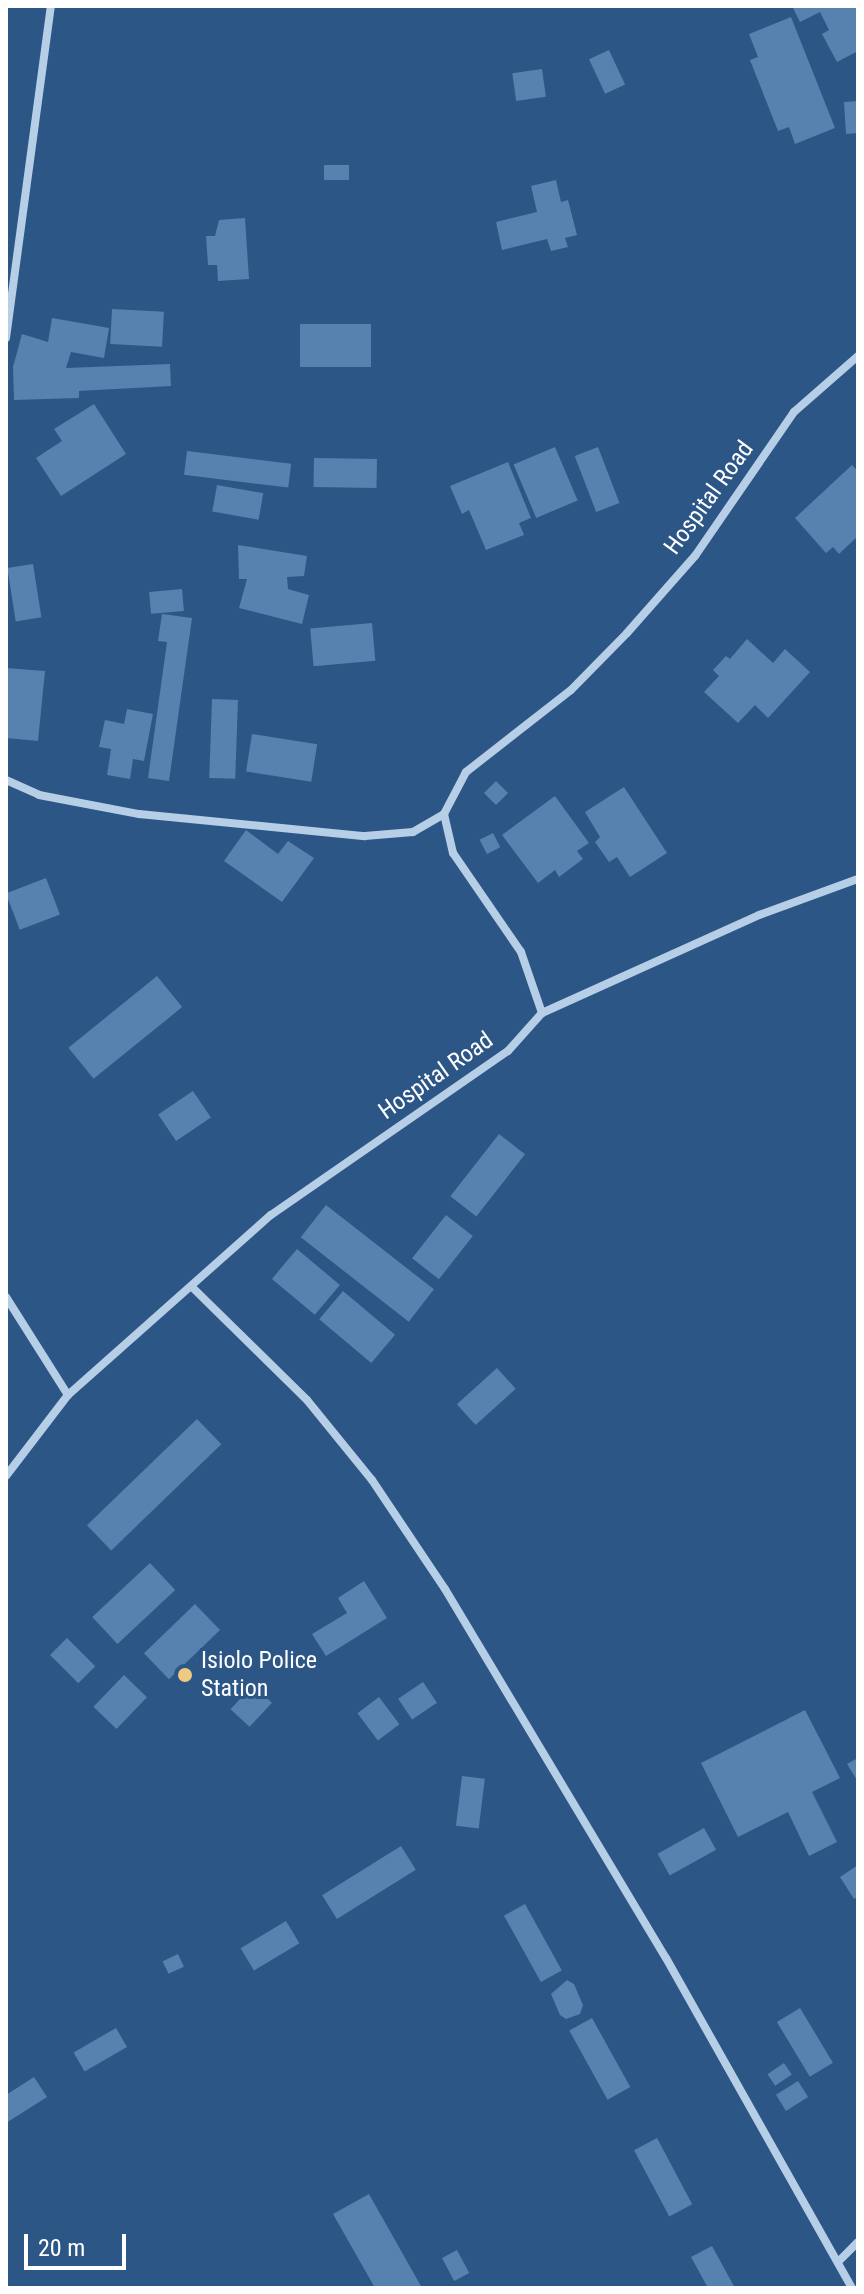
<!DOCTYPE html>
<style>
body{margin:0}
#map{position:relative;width:864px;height:2294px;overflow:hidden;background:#2b5686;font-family:"Roboto Condensed",sans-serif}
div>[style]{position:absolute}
.building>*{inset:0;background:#5781af;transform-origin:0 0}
.street>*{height:8px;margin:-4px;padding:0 4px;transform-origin:4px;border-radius:4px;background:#b7cee7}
.dots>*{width:22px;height:22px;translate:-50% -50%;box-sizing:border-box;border:4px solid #2b5686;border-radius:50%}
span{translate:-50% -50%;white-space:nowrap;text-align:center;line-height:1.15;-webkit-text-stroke:6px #2b5686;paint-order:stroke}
.street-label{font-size:24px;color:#fff}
.poi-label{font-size:24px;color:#fff}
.left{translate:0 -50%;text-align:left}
.frame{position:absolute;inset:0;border:8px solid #fff;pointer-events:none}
.scale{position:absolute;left:24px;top:2234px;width:102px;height:36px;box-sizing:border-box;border:4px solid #fff;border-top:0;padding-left:10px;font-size:24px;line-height:28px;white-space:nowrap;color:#fff;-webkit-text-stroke:6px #2b5686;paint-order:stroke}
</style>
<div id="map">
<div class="building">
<i style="clip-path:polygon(792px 6px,858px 6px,858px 51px,837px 62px,822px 34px,829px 30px,820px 12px,800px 22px)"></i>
<i style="clip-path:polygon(791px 17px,835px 128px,795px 144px,789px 127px,778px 131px,750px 60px,758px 57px,749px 34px)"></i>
<i style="left:609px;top:50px;width:38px;height:22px;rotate:65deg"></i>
<i style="left:542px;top:69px;width:28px;height:30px;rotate:82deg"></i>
<i style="clip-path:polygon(858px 101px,858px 133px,846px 134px,844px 102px)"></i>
<i style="left:349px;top:165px;width:15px;height:25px;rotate:90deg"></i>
<i style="clip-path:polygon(556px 180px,561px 202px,568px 200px,577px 235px,565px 238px,568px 247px,551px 251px,547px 239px,502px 250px,496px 222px,537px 212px,531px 186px)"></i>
<i style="clip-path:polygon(245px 218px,249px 279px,218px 281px,217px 265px,208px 265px,206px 236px,215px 236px,219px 220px)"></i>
<i style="left:112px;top:309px;width:52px;height:35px;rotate:3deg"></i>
<i style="clip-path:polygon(52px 318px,109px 328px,104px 358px,71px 352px,66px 368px,170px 364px,171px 386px,79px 391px,79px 398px,14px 400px,13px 367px,22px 334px,48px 342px)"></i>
<i style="left:300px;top:324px;width:71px;height:43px"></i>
<i style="clip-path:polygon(94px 404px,126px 454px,61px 496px,36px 458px,62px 441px,54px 429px)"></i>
<i style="left:555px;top:447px;width:58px;height:45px;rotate:67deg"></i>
<i style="left:598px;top:447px;width:60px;height:25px;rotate:69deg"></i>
<i style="left:187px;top:451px;width:105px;height:24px;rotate:7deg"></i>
<i style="left:314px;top:458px;width:63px;height:29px;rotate:1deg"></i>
<i style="clip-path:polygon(508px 462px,531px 518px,519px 523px,524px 535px,486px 550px,469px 510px,462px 514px,450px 486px)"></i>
<i style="clip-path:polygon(852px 465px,858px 471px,858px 536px,839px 554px,833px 547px,826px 553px,795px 518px)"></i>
<i style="left:217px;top:485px;width:47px;height:27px;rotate:10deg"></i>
<i style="clip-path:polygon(238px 545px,307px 556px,304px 576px,287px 577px,288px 589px,309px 595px,302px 624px,239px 608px,247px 579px,239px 579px)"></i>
<i style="left:33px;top:564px;width:54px;height:26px;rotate:81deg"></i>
<i style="left:182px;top:589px;width:22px;height:33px;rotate:85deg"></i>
<i style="clip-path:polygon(162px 614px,192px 618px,169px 781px,148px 778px,167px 642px,158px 641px)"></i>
<i style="left:372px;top:623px;width:38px;height:62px;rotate:85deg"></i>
<i style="clip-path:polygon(747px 639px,773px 663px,785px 649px,810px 672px,768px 718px,755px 705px,738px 723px,704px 692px,719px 676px,713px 670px,726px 656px,730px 659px)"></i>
<i style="clip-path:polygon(6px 668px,45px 671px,38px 741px,6px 738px)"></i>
<i style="left:212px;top:699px;width:26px;height:79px;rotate:2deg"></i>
<i style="clip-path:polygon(127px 709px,153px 714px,144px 761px,133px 759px,130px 779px,107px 775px,111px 749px,99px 747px,105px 720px,124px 724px)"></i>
<i style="left:252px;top:734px;width:66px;height:38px;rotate:9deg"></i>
<i style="left:496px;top:781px;width:17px;height:17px;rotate:45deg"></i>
<i style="clip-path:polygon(624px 787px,667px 853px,630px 877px,617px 857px,609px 862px,595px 842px,600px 837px,585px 812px)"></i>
<i style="clip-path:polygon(555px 796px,589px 843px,577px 851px,583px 859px,559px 877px,555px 870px,538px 883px,502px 835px)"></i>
<i style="clip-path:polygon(246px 830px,278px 854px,288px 841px,314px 858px,282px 902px,224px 861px)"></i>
<i style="left:493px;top:833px;width:16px;height:15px;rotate:63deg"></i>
<i style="left:46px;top:878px;width:39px;height:43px;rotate:69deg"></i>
<i style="left:157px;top:976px;width:40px;height:114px;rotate:51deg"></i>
<i style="left:193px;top:1091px;width:32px;height:42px;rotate:56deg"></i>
<i style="left:499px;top:1134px;width:33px;height:79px;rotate:38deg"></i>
<i style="left:326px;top:1205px;width:137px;height:41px;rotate:38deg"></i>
<i style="left:446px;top:1215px;width:34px;height:55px;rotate:38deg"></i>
<i style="left:297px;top:1249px;width:56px;height:39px;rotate:40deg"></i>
<i style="left:343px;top:1291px;width:68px;height:37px;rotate:40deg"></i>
<i style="left:497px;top:1368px;width:28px;height:54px;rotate:48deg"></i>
<i style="left:197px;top:1419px;width:35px;height:153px;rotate:46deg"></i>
<i style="left:150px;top:1563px;width:37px;height:79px;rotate:47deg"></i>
<i style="clip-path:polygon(364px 1581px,387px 1618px,326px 1656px,312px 1634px,347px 1613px,338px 1598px)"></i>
<i style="left:195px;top:1604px;width:36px;height:71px;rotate:46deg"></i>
<i style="left:67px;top:1638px;width:40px;height:24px;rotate:45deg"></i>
<i style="left:124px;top:1675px;width:32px;height:44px;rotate:44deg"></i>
<i style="left:423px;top:1682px;width:25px;height:30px;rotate:56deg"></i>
<i style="left:253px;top:1685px;width:26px;height:33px;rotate:43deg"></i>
<i style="left:379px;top:1697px;width:34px;height:27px;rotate:53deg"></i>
<i style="clip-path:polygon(805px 1710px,840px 1778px,812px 1792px,837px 1842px,809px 1856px,788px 1812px,738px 1837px,701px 1763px)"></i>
<i style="clip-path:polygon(858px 1758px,858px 1782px,847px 1764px)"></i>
<i style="left:462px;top:1776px;width:23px;height:50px;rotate:7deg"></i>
<i style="left:704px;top:1828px;width:25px;height:53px;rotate:61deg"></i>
<i style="left:401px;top:1846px;width:28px;height:93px;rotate:58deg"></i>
<i style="clip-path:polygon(858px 1865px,858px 1897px,854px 1899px,840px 1877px)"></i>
<i style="left:525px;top:1904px;width:76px;height:24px;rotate:61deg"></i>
<i style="left:286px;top:1921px;width:26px;height:53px;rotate:59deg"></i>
<i style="left:178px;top:1954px;width:14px;height:17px;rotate:65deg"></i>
<i style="clip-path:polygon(567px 1980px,574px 1984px,583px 2005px,580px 2014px,566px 2019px,560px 2015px,551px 1994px)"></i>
<i style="left:800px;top:2008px;width:64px;height:27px;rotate:59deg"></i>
<i style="left:592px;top:2018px;width:79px;height:26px;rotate:61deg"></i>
<i style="left:116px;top:2028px;width:22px;height:49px;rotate:60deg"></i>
<i style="left:784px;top:2063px;width:14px;height:20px;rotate:56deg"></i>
<i style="clip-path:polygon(34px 2077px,47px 2097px,6px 2123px,6px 2095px)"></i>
<i style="left:798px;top:2081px;width:19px;height:26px;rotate:58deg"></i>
<i style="left:657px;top:2138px;width:75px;height:26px;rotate:62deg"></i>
<i style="clip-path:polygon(369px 2194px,422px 2288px,375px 2288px,333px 2214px)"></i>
<i style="clip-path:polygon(712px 2246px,735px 2288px,708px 2288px,691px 2257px)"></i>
<i style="left:457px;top:2250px;width:26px;height:17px;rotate:62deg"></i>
</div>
<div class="street">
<i style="left:6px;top:338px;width:335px;rotate:-82.3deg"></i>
<i style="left:6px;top:780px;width:36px;rotate:24deg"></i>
<i style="left:39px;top:795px;width:102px;rotate:10.8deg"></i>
<i style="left:139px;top:814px;width:227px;rotate:5.6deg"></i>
<i style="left:365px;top:836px;width:48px;rotate:-4.8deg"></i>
<i style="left:413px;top:832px;width:36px;rotate:-30deg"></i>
<i style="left:542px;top:1013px;width:238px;rotate:-24.3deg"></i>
<i style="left:759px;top:915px;width:105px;rotate:-20deg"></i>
<i style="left:193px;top:1288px;width:160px;rotate:44.5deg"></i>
<i style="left:307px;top:1400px;width:103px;rotate:50.9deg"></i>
<i style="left:372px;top:1480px;width:131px;rotate:56.2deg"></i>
<i style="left:445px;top:1589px;width:430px;rotate:59.1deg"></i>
<i style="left:666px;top:1958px;width:379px;rotate:60.6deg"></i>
<i style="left:6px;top:1297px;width:116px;rotate:57.7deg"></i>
<i style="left:6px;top:1476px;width:102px;rotate:-52.6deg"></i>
<i style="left:68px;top:1395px;width:271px;rotate:-41.6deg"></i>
<i style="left:271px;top:1215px;width:288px;rotate:-34.7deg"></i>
<i style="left:508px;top:1051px;width:51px;rotate:-48.2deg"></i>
<i style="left:542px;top:1013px;width:65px;rotate:-109deg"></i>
<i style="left:521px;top:952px;width:120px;rotate:-124.5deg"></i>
<i style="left:453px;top:853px;width:40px;rotate:-103deg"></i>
<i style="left:444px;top:814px;width:47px;rotate:-62.4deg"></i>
<i style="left:466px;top:772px;width:133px;rotate:-38deg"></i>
<i style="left:571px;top:690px;width:80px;rotate:-45.5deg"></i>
<i style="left:627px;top:633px;width:103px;rotate:-48.6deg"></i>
<i style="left:695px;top:556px;width:175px;rotate:-55.5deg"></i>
<i style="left:794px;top:412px;width:85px;rotate:-41.2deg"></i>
<i style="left:838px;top:2262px;width:28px;rotate:-45deg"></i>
</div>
<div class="dots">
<i style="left:185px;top:1675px;background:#edca7f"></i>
</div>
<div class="street-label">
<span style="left:709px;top:498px;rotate:-54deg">Hospital Road</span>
<span style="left:436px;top:1076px;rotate:-35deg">Hospital Road</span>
</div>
<div class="poi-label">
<span class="left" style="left:201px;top:1675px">Isiolo Police<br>Station</span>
</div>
<div class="frame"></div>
<div class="scale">20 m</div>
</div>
